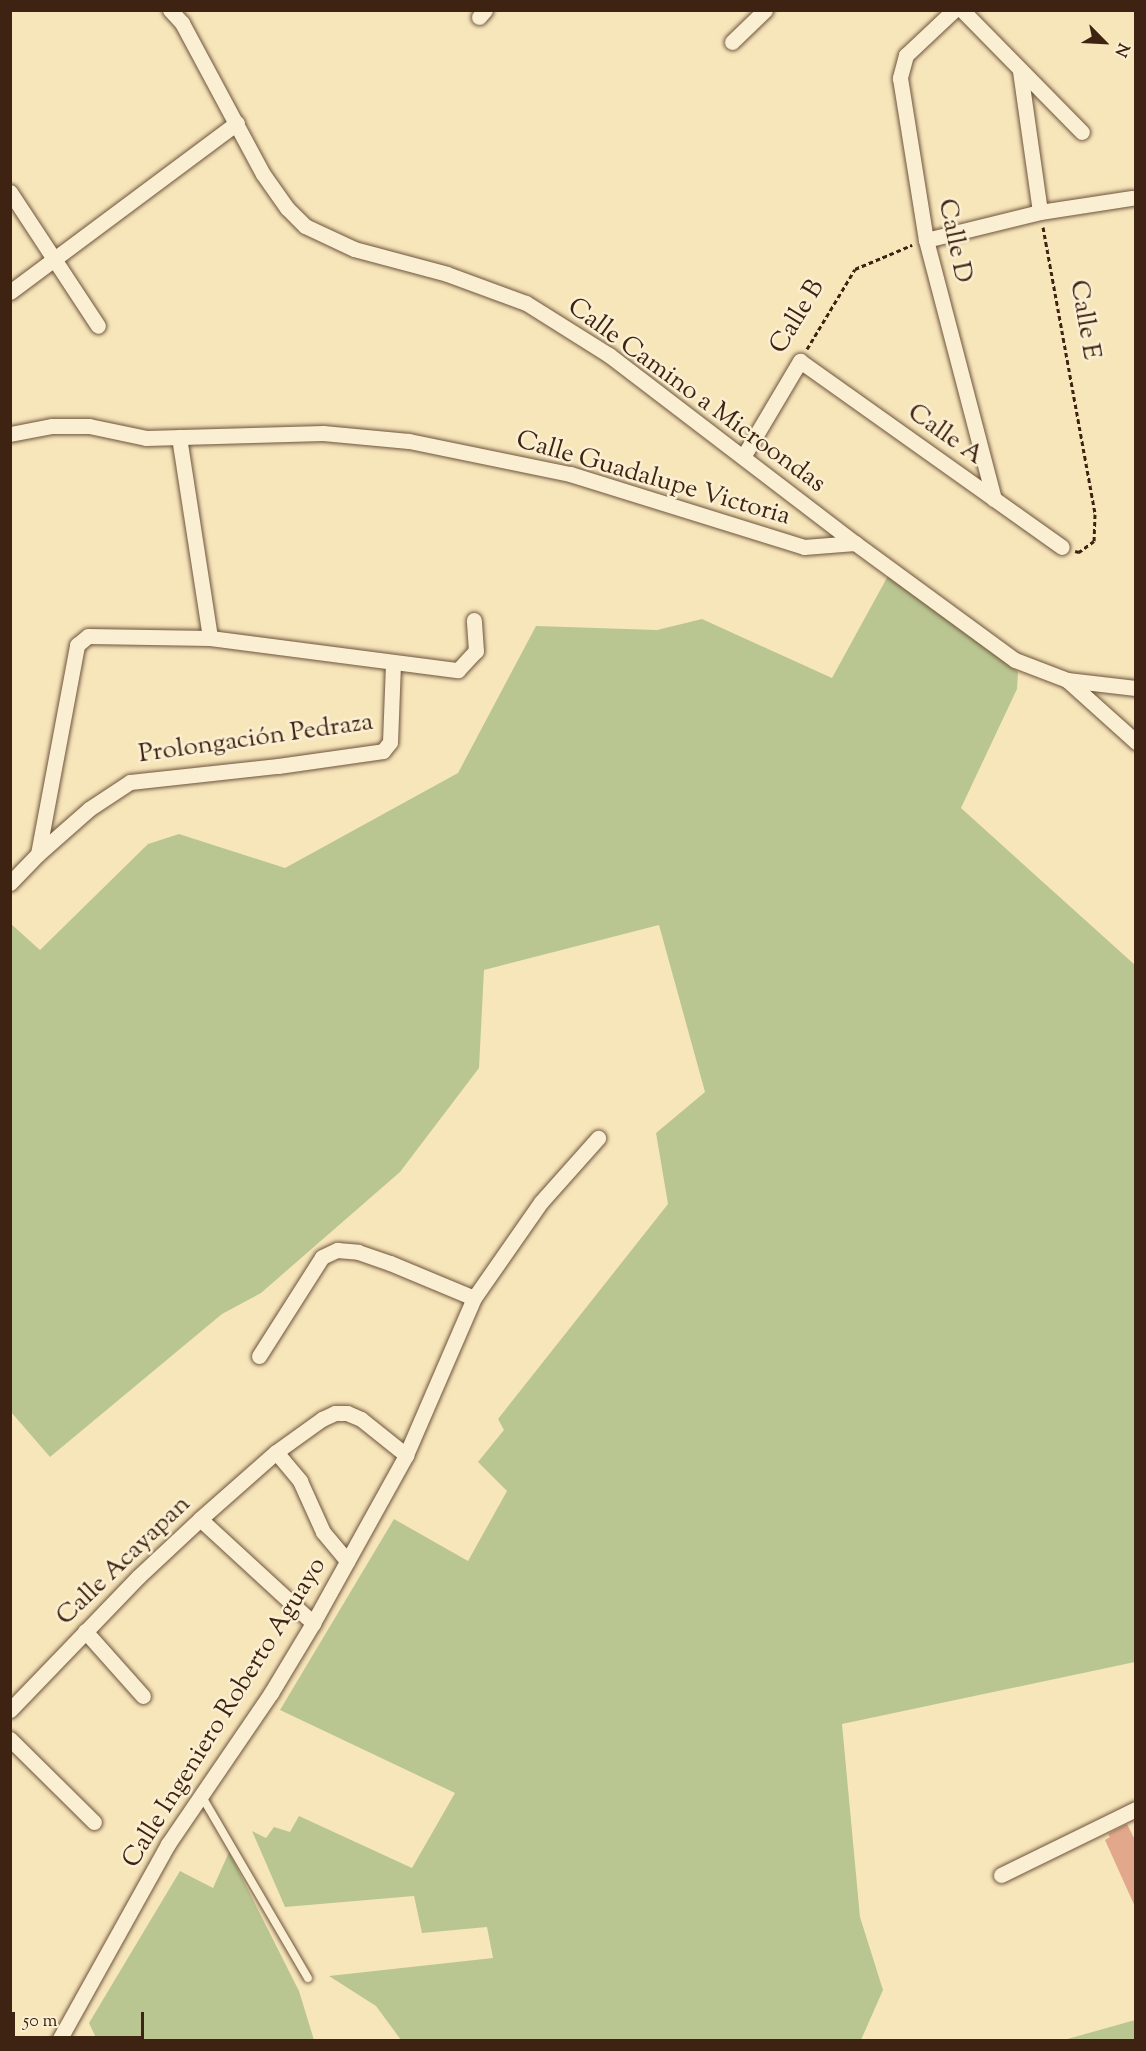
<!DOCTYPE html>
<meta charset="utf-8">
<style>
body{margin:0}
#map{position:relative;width:1146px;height:2051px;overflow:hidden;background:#f8e6bb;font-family:"Sorts Mill Goudy",serif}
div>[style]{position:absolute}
.green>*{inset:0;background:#bac692}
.building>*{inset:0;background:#e2a88b}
.path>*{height:3px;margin-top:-1.5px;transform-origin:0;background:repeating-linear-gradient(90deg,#3f2312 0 4.5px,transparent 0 7.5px)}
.roads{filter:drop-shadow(0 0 2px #6d543c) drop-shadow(0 0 2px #6d543c)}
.lane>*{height:8px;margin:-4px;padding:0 4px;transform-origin:4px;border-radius:4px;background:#faefd3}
.street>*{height:15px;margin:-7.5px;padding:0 7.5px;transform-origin:7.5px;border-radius:7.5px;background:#faefd3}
span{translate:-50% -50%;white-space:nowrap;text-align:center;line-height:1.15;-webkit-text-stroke:5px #faefd3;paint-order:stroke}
.street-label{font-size:26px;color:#3f2312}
.frame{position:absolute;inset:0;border:12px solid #3f2312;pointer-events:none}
.north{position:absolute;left:1074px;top:12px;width:60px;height:60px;-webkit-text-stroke:4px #faefd3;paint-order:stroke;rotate:114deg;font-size:16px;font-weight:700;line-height:24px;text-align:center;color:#3f2312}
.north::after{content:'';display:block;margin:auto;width:21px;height:27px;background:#3f2312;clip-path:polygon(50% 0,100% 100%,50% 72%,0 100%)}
.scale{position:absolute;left:12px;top:2012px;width:132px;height:27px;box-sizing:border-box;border:3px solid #3f2312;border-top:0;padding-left:8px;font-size:18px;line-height:21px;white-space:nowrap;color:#3f2312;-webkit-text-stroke:4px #faefd3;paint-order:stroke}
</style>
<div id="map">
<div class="green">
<i style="clip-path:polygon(889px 574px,1018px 672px,1017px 689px,961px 808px,1135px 965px,1135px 1662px,842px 1724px,860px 1917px,883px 1990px,861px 2040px,401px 2040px,376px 2006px,329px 1976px,493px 1958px,487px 1927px,422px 1933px,414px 1896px,285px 1907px,252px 1831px,266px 1838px,274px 1827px,290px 1832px,299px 1816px,412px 1868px,455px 1793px,280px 1710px,394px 1519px,468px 1561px,507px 1491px,478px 1462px,504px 1430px,498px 1419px,668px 1204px,656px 1133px,705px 1092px,659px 925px,484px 970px,479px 1068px,400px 1172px,261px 1293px,222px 1314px,50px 1457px,11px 1412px,10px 923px,40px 950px,148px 844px,179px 834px,285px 868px,458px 773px,536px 626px,657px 630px,702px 619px,832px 678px)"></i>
<i style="clip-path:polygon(229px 1852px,299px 1991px,314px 2040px,97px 2040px,89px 2023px,180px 1871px,213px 1888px)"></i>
<i style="clip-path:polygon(1135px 2020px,1135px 2040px,1064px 2040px)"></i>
</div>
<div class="building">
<i style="clip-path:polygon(1127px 1824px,1136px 1842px,1136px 1909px,1105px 1840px,1110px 1837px,1108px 1834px)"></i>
</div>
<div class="path">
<i style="left:1043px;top:227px;width:292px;rotate:79.7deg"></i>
<i style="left:1095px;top:514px;width:27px;rotate:92deg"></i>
<i style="left:1094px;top:541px;width:19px;rotate:144deg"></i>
<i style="left:1079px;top:552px;width:4px;rotate:-166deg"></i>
<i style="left:807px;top:349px;width:93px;rotate:-59deg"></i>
<i style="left:855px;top:269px;width:62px;rotate:-22.8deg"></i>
</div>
<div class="roads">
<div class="lane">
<i style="left:201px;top:1795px;width:212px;rotate:59.7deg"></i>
</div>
<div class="street">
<i style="left:170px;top:10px;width:18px;rotate:47deg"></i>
<i style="left:182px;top:23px;width:171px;rotate:61.8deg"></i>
<i style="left:263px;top:174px;width:42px;rotate:54.8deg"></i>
<i style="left:287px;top:208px;width:25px;rotate:45deg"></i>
<i style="left:305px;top:226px;width:54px;rotate:25.1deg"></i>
<i style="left:354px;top:249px;width:96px;rotate:15deg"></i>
<i style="left:447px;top:274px;width:84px;rotate:20.2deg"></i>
<i style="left:526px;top:303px;width:98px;rotate:32.1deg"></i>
<i style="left:609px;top:355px;width:310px;rotate:37.4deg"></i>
<i style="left:855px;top:543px;width:198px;rotate:36.2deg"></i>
<i style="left:1015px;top:660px;width:56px;rotate:21deg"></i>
<i style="left:1067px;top:680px;width:69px;rotate:6.6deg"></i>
<i style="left:954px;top:10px;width:66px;rotate:136.8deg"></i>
<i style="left:906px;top:55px;width:24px;rotate:105deg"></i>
<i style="left:900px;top:78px;width:164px;rotate:80.9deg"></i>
<i style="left:926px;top:240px;width:268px;rotate:75.3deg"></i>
<i style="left:962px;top:10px;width:171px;rotate:45.5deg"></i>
<i style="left:479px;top:17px;width:9px;rotate:-49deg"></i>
<i style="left:732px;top:42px;width:46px;rotate:-44.1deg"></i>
<i style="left:1020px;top:71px;width:142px;rotate:81.9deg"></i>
<i style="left:10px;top:192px;width:160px;rotate:56.7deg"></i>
<i style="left:926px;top:240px;width:117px;rotate:-13.8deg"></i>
<i style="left:1040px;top:212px;width:93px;rotate:-8.7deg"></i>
<i style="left:10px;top:292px;width:283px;rotate:-36.7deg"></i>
<i style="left:10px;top:434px;width:43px;rotate:-10.8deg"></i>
<i style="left:52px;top:426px;width:37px"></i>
<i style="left:89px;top:426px;width:58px;rotate:11.9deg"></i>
<i style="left:146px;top:438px;width:177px;rotate:-1.6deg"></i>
<i style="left:323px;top:433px;width:86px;rotate:5.3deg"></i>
<i style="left:409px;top:441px;width:164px;rotate:11.6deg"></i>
<i style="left:570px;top:474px;width:245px;rotate:17.3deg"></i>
<i style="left:804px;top:547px;width:51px;rotate:-4.5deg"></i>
<i style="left:179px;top:437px;width:203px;rotate:81.2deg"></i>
<i style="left:743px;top:457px;width:112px;rotate:-59.3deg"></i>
<i style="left:800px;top:361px;width:321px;rotate:35.4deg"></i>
<i style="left:1067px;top:680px;width:93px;rotate:41.9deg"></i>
<i style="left:38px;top:854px;width:213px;rotate:-79.4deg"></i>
<i style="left:77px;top:645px;width:14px;rotate:-39deg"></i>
<i style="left:88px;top:636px;width:122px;rotate:0.9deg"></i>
<i style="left:210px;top:638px;width:250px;rotate:7.4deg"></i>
<i style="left:458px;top:670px;width:26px;rotate:-47deg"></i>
<i style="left:476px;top:651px;width:31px;rotate:-94deg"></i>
<i style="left:10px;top:883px;width:40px;rotate:-46deg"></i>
<i style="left:38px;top:854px;width:68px;rotate:-41.4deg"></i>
<i style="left:89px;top:809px;width:49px;rotate:-33.4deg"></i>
<i style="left:130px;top:782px;width:149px;rotate:-6.2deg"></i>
<i style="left:278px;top:766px;width:106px;rotate:-8.1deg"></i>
<i style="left:383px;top:751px;width:11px;rotate:-52deg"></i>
<i style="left:390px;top:742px;width:79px;rotate:-87.8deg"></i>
<i style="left:259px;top:1356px;width:117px;rotate:-57.5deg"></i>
<i style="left:322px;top:1257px;width:17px;rotate:-25deg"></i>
<i style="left:337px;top:1250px;width:21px;rotate:5deg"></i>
<i style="left:358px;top:1252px;width:34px;rotate:19deg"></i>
<i style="left:390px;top:1263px;width:91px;rotate:22.6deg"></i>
<i style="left:276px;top:1452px;width:38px;rotate:50deg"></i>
<i style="left:300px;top:1481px;width:56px;rotate:65.7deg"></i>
<i style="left:323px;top:1532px;width:38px;rotate:50deg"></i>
<i style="left:200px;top:1519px;width:154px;rotate:42.6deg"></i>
<i style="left:85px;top:1631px;width:87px;rotate:48.3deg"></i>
<i style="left:10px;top:1710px;width:185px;rotate:-46.1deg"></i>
<i style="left:138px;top:1577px;width:85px;rotate:-43.1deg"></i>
<i style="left:200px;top:1519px;width:101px;rotate:-41.4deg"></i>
<i style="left:276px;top:1452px;width:57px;rotate:-35.7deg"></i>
<i style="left:322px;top:1419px;width:14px;rotate:-25deg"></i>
<i style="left:335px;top:1413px;width:12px"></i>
<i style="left:347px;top:1413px;width:15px;rotate:23deg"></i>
<i style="left:361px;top:1419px;width:58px;rotate:38.7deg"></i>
<i style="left:10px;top:1739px;width:118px;rotate:44.7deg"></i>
<i style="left:1001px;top:1875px;width:150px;rotate:-26.1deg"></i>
<i style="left:59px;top:2040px;width:224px;rotate:-60.9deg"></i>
<i style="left:168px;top:1844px;width:183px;rotate:-55.7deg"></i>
<i style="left:271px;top:1693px;width:82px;rotate:-59deg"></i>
<i style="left:313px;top:1623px;width:192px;rotate:-61deg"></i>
<i style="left:406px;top:1455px;width:171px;rotate:-66.6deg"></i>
<i style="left:474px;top:1298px;width:117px;rotate:-55.1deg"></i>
<i style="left:541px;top:1202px;width:86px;rotate:-48.3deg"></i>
</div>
</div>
<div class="street-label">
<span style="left:954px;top:241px;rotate:78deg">Calle D</span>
<span style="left:798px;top:317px;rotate:-59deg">Calle B</span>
<span style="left:1084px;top:320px;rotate:80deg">Calle E</span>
<span style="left:696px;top:396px;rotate:36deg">Calle Camino a Microondas</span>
<span style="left:945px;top:435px;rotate:35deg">Calle A</span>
<span style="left:653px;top:479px;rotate:16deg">Calle Guadalupe Victoria</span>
<span style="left:256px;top:739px;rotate:-8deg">Prolongación Pedraza</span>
<span style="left:124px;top:1561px;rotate:-44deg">Calle Acayapan</span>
<span style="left:225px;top:1713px;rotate:-58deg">Calle Ingeniero Roberto Aguayo</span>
</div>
<div class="frame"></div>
<div class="north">N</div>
<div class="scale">50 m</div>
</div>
